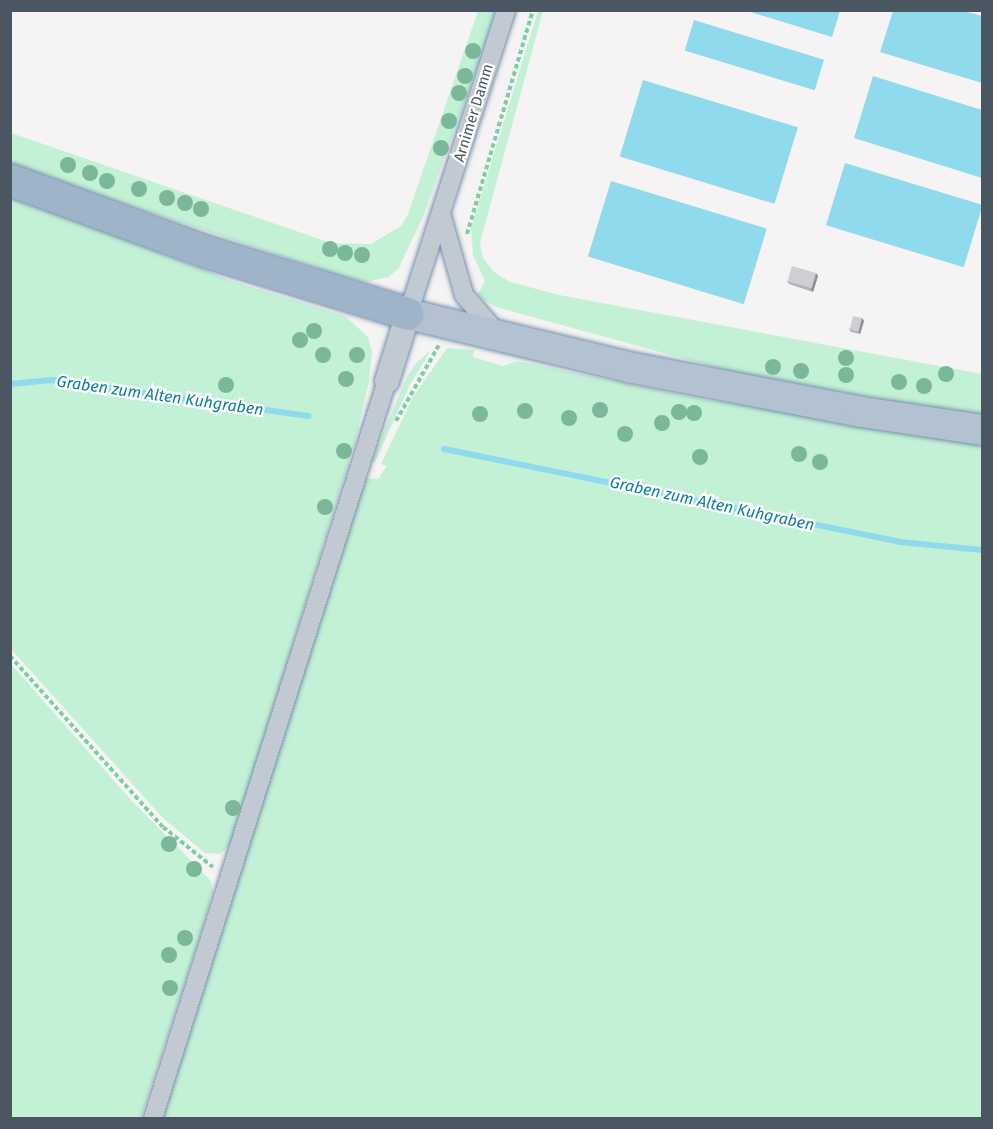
<!DOCTYPE html>
<style>
body{margin:0}
#map{position:relative;width:993px;height:1129px;overflow:hidden;background:#f5f3f3;font-family:"Fira Sans",sans-serif}
div>[style]{position:absolute}
.green>*{inset:0;background:#c3f1d5}
.water>*{inset:0;background:#90daee;transform-origin:0 0}
.stream>*{height:6px;margin:-3px;padding:0 3px;transform-origin:3px;border-radius:3px;background:#90daee}
.path>*{height:4px;margin-top:-2px;transform-origin:0;background:repeating-linear-gradient(90deg,#7ad0a6 0 4.5px,transparent 0 7.5px)}
.roads{filter:drop-shadow(0 0 2px #7690ad) drop-shadow(0 0 2px #7690ad)}
.minor>*{height:18px;margin:-9px;padding:0 9px;transform-origin:9px;border-radius:9px;background:#c1cad2}
.tertiary>*{height:24px;margin:-12px;padding:0 12px;transform-origin:12px;border-radius:12px;background:#c1cad2}
.primary>*{height:30px;margin:-15px;padding:0 15px;transform-origin:15px;border-radius:15px;background:#b3c2d1}
.trunk>*{height:32px;margin:-16px;padding:0 16px;transform-origin:16px;border-radius:16px;background:#9fb4c9}
.trees>*{width:16px;height:16px;margin:-8px;border-radius:50%;background:#7bb799}
.wall>*{inset:0;background:#b0b2b7}
.shaded-wall>*{inset:0;background:#909195}
.building>*{inset:0;background:#cdcfd5;transform-origin:0 0}
span{translate:-50% -50%;white-space:nowrap;text-align:center;line-height:1.15;-webkit-text-stroke:4.5px #fff;paint-order:stroke}
.street-label{font-size:15px;color:#4a5661}
.water-label{font-size:16px;color:#0c7c9b;font-style:italic}
.frame{position:absolute;inset:0;border:12px solid #4a5661;pointer-events:none}
</style>
<div id="map">
<div class="green">
<i style="clip-path:polygon(478px 11px,495px 11px,485px 45px,423px 217px,398px 269px,388px 277px,366px 282px,338px 275px,11px 166px,11px 133px,331px 243px,371px 244px,401px 226px,408px 214px)"></i>
<i style="clip-path:polygon(538px 11px,543px 11px,480px 243px,483px 258px,494px 272px,510px 282px,559px 295px,982px 374px,982px 417px,736px 373px,496px 307px,482px 299px,478px 294px,485px 281px,473px 255px,471px 228px)"></i>
<i style="clip-path:polygon(10px 194px,232px 281px,345px 316px,368px 337px,372px 352px,369px 381px,355px 442px,231px 844px,220px 854px,205px 853px,164px 819px,11px 649px)"></i>
<i style="clip-path:polygon(447px 348px,474px 350px,473px 357px,503px 366px,518px 361px,702px 399px,982px 443px,982px 1118px,163px 1118px,364px 478px,378px 479px,387px 466px,381px 464px,413px 397px)"></i>
<i style="clip-path:polygon(431px 350px,411px 383px,375px 462px,371px 462px,406px 379px,415px 364px)"></i>
<i style="clip-path:polygon(10px 663px,130px 799px,211px 881px,213px 891px,200px 935px,141px 1118px,11px 1118px)"></i>
</div>
<div class="water">
<i style="clip-path:polygon(747px 11px,840px 11px,832px 37px)"></i>
<i style="clip-path:polygon(893px 11px,965px 11px,982px 16px,982px 83px,880px 52px)"></i>
<i style="left:694px;top:20px;width:136px;height:32px;rotate:17deg"></i>
<i style="clip-path:polygon(873px 76px,982px 110px,982px 178px,854px 138px)"></i>
<i style="left:643px;top:80px;width:162px;height:80px;rotate:17deg"></i>
<i style="left:845px;top:163px;width:144px;height:65px;rotate:17deg"></i>
<i style="left:611px;top:181px;width:163px;height:79px;rotate:17deg"></i>
</div>
<div class="stream">
<i style="left:10px;top:384px;width:42px;rotate:-5.4deg"></i>
<i style="left:52px;top:380px;width:259px;rotate:8deg"></i>
<i style="left:444px;top:449px;width:465px;rotate:11.5deg"></i>
<i style="left:900px;top:542px;width:82px;rotate:5.6deg"></i>
</div>
<div class="path">
<i style="left:467px;top:234px;width:234px;rotate:-73.6deg"></i>
<i style="left:396px;top:421px;width:87px;rotate:-60.5deg"></i>
<i style="left:10px;top:656px;width:229px;rotate:48.2deg"></i>
<i style="left:163px;top:827px;width:64px;rotate:38.7deg"></i>
</div>
<div class="roads">
<div class="minor">
<i style="left:442px;top:217px;width:81px;rotate:74.2deg"></i>
<i style="left:464px;top:295px;width:50px;rotate:49deg"></i>
<i style="left:408px;top:314px;width:319px;rotate:-72.1deg"></i>
<i style="left:153px;top:1118px;width:773px;rotate:-72.39deg"></i>
</div>
<div class="tertiary">
<i style="left:387px;top:381px;width:70px;rotate:-72.6deg"></i>
</div>
<div class="primary">
<i style="left:408px;top:314px;width:226px;rotate:13.5deg"></i>
<i style="left:628px;top:367px;width:238px;rotate:10.9deg"></i>
<i style="left:862px;top:412px;width:121px;rotate:8.5deg"></i>
</div>
<div class="trunk">
<i style="left:10px;top:180px;width:213px;rotate:20.1deg"></i>
<i style="left:210px;top:253px;width:207px;rotate:17.1deg"></i>
</div>
</div>
<div class="trees">
<i style="left:473px;top:51px"></i>
<i style="left:465px;top:76px"></i>
<i style="left:459px;top:93px"></i>
<i style="left:449px;top:121px"></i>
<i style="left:441px;top:148px"></i>
<i style="left:68px;top:165px"></i>
<i style="left:90px;top:173px"></i>
<i style="left:107px;top:181px"></i>
<i style="left:139px;top:189px"></i>
<i style="left:167px;top:198px"></i>
<i style="left:185px;top:203px"></i>
<i style="left:201px;top:209px"></i>
<i style="left:330px;top:249px"></i>
<i style="left:345px;top:253px"></i>
<i style="left:362px;top:255px"></i>
<i style="left:314px;top:331px"></i>
<i style="left:300px;top:340px"></i>
<i style="left:323px;top:355px"></i>
<i style="left:357px;top:355px"></i>
<i style="left:846px;top:358px"></i>
<i style="left:773px;top:367px"></i>
<i style="left:801px;top:371px"></i>
<i style="left:946px;top:374px"></i>
<i style="left:846px;top:375px"></i>
<i style="left:346px;top:379px"></i>
<i style="left:899px;top:382px"></i>
<i style="left:226px;top:385px"></i>
<i style="left:924px;top:386px"></i>
<i style="left:600px;top:410px"></i>
<i style="left:525px;top:411px"></i>
<i style="left:679px;top:412px"></i>
<i style="left:694px;top:413px"></i>
<i style="left:480px;top:414px"></i>
<i style="left:569px;top:418px"></i>
<i style="left:662px;top:423px"></i>
<i style="left:625px;top:434px"></i>
<i style="left:344px;top:451px"></i>
<i style="left:799px;top:454px"></i>
<i style="left:700px;top:457px"></i>
<i style="left:820px;top:462px"></i>
<i style="left:325px;top:507px"></i>
<i style="left:233px;top:808px"></i>
<i style="left:169px;top:844px"></i>
<i style="left:194px;top:869px"></i>
<i style="left:185px;top:938px"></i>
<i style="left:169px;top:955px"></i>
<i style="left:170px;top:988px"></i>
</div>
<div class="wall">
<i style="clip-path:polygon(816px 273px,818px 276px,813px 292px,789px 284px,787px 281px)"></i>
<i style="clip-path:polygon(862px 318px,864px 321px,860px 334px,851px 332px,849px 329px)"></i>
</div>
<div class="shaded-wall">
<i style="clip-path:polygon(816px 273px,818px 276px,813px 292px,811px 289px)"></i>
<i style="clip-path:polygon(862px 318px,864px 321px,860px 334px,858px 332px)"></i>
</div>
<div class="building">
<i style="left:792px;top:266px;width:25px;height:16px;rotate:16deg"></i>
<i style="left:853px;top:316px;width:9px;height:14px;rotate:13deg"></i>
</div>
<div class="street-label">
<span style="left:474px;top:113px;rotate:-73deg">Arnimer Damm</span>
</div>
<div class="water-label">
<span style="left:160px;top:396px;rotate:8deg">Graben zum Alten Kuhgraben</span>
<span style="left:712px;top:504px;rotate:12deg">Graben zum Alten Kuhgraben</span>
</div>
<div class="frame"></div>
</div>
